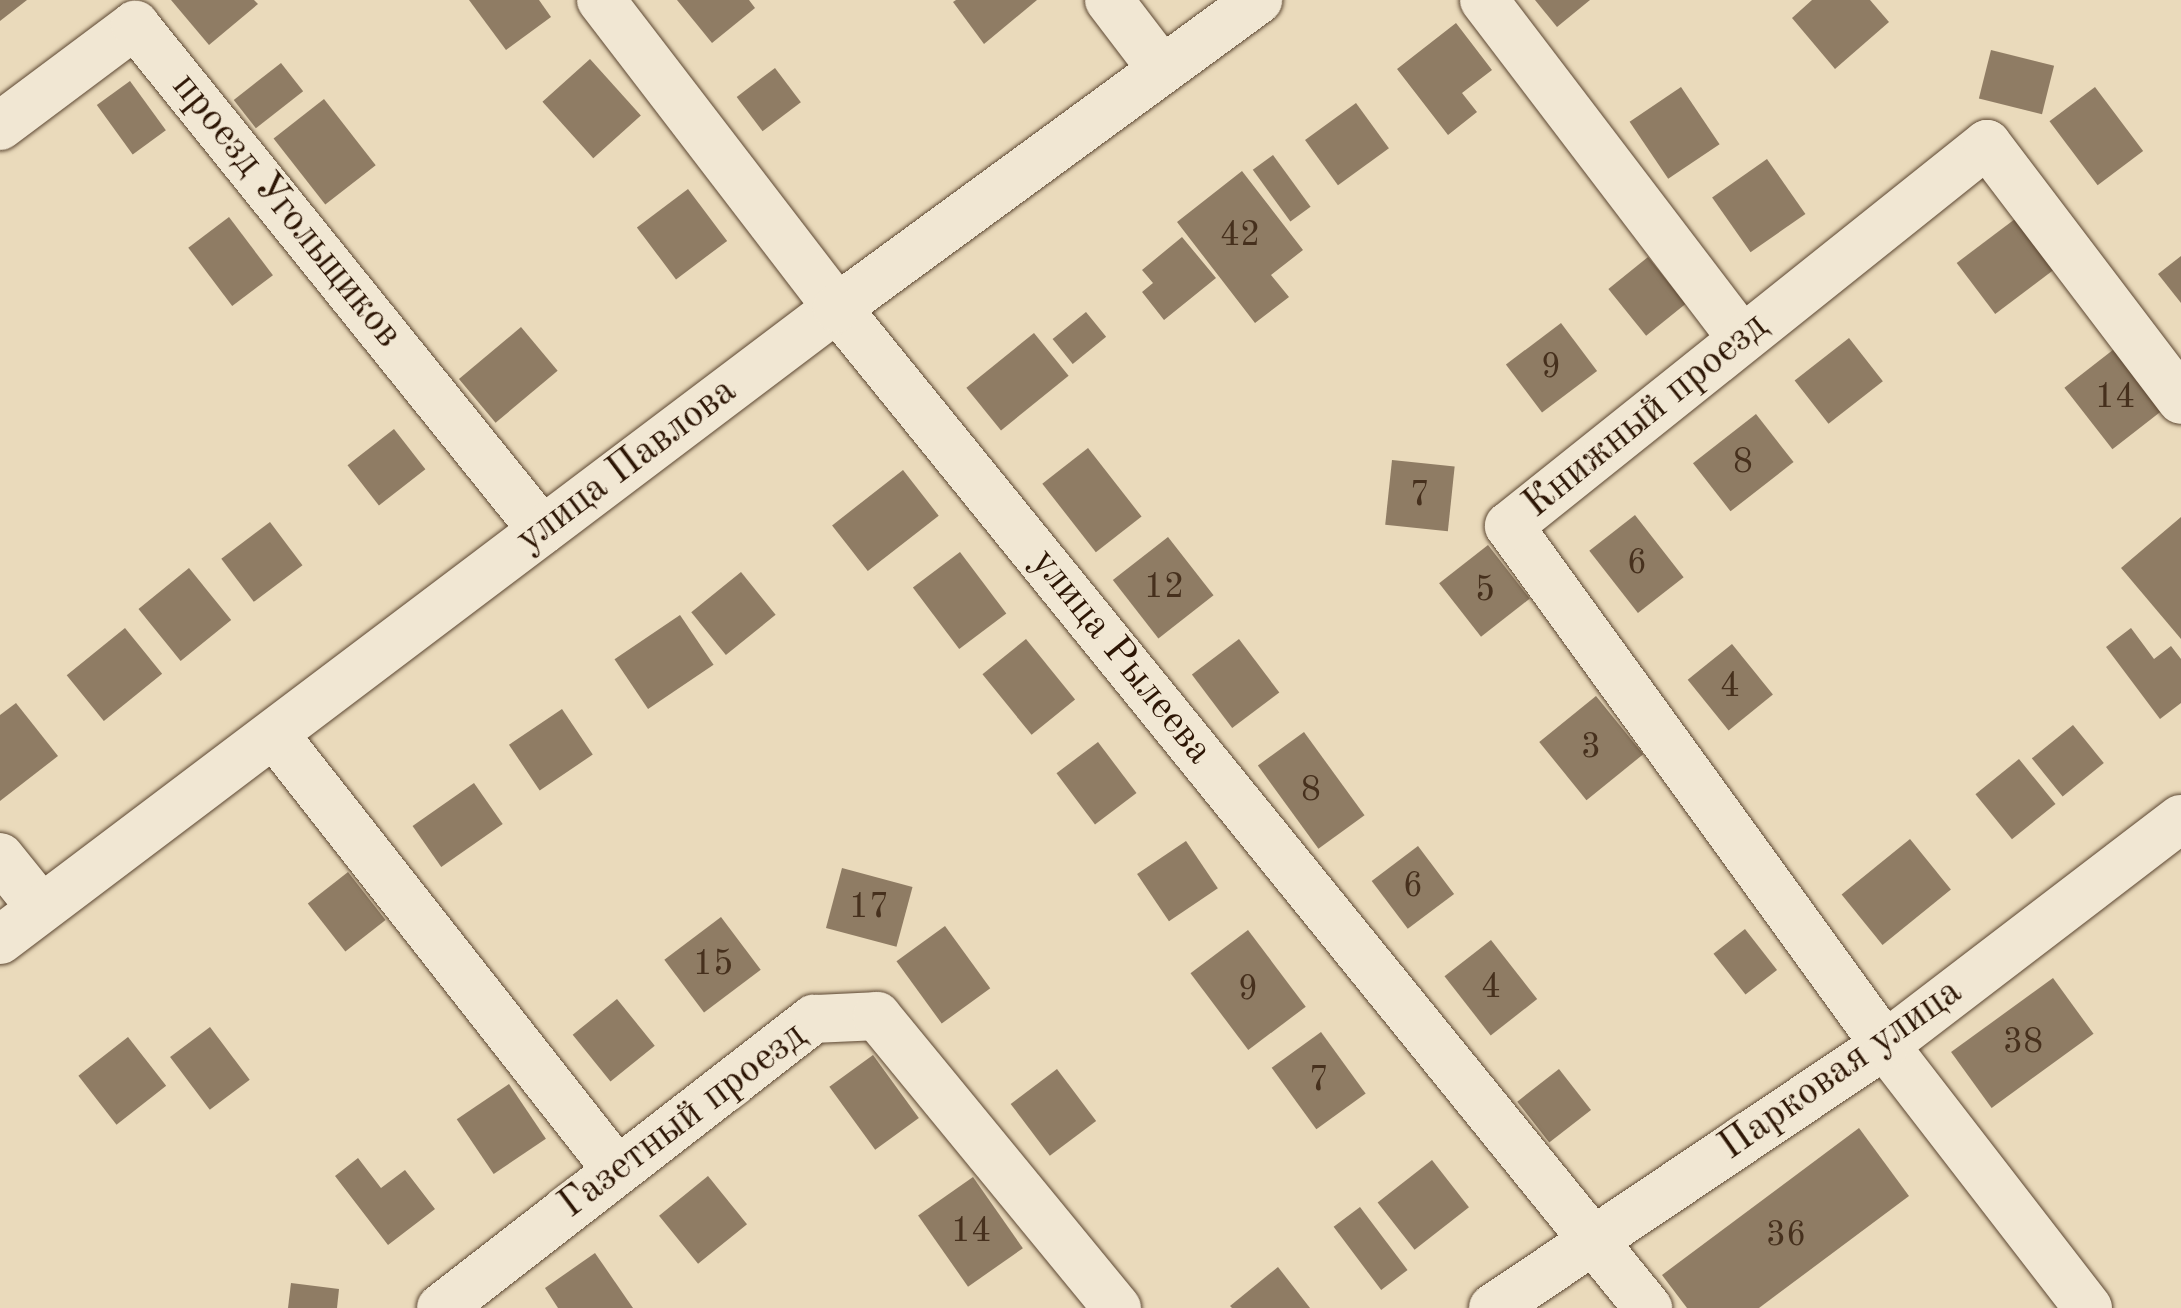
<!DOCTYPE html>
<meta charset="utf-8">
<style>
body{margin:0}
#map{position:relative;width:2181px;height:1308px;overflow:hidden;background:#eadabb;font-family:"Old Standard TT",serif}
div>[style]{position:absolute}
.building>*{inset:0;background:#8f7c64;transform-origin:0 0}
.roads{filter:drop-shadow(0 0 2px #5c4732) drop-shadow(0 0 2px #5c4732)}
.minor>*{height:48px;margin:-24px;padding:0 24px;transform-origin:24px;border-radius:24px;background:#f1e7d3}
span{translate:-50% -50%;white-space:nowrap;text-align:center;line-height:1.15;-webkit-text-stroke:8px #f1e7d3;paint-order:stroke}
.number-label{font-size:35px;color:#46301d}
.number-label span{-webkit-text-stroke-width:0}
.street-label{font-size:40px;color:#2d1605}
</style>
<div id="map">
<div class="building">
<i style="clip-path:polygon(0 0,27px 0,0 21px)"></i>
<i style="clip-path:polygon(171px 0,254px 0,258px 4px,209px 45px)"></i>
<i style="clip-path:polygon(469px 0,539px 0,551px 17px,506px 50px)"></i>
<i style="clip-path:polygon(677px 0,749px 0,755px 8px,712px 43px)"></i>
<i style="clip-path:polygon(1037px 0,984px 44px,953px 2px,956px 0)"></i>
<i style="clip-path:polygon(1535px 0,1590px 0,1557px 27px)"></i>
<i style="clip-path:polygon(1812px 0,1870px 0,1889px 22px,1835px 69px,1792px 18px)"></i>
<i style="clip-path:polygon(1456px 23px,1492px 70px,1462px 93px,1477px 112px,1448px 135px,1397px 69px)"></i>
<i style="left:1991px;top:50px;width:65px;height:50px;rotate:14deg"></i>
<i style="left:590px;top:59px;width:76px;height:64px;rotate:48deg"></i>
<i style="left:281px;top:63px;width:36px;height:60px;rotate:52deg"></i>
<i style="left:775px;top:68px;width:43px;height:48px;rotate:53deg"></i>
<i style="left:130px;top:81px;width:61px;height:41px;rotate:54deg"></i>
<i style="left:1681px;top:87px;width:69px;height:62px;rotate:56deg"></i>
<i style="left:2095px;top:87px;width:80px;height:57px;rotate:53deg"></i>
<i style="left:324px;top:99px;width:84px;height:64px;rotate:52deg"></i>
<i style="left:1356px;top:103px;width:56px;height:63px;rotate:54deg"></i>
<i style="left:1273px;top:155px;width:64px;height:25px;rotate:54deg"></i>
<i style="left:1767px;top:159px;width:67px;height:67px;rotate:55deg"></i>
<i style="clip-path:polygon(1242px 171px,1303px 250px,1271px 275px,1289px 297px,1255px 323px,1177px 222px)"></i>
<i style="left:688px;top:189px;width:65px;height:64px;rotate:53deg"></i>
<i style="left:229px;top:217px;width:73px;height:51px;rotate:53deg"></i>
<i style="left:2015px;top:219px;width:64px;height:73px;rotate:53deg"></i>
<i style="clip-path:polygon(1182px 237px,1216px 278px,1164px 320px,1142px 292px,1153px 283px,1142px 270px)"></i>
<i style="clip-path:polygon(2181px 256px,2181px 303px,2158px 274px)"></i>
<i style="left:1648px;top:257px;width:60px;height:51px;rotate:51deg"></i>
<i style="left:1086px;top:312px;width:32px;height:43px;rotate:51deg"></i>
<i style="left:1561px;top:323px;width:60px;height:69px;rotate:53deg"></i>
<i style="left:521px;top:327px;width:57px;height:81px;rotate:50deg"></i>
<i style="left:1034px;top:333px;width:55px;height:87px;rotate:51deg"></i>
<i style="left:1849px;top:338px;width:55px;height:69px;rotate:52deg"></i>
<i style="left:2118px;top:346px;width:78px;height:68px;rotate:52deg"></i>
<i style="left:1756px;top:414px;width:61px;height:80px;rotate:52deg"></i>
<i style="left:394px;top:429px;width:51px;height:59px;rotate:52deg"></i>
<i style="left:1088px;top:448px;width:87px;height:58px;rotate:52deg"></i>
<i style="left:1392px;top:460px;width:63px;height:65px;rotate:6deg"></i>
<i style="left:903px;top:470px;width:58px;height:90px;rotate:52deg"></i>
<i style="left:1635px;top:515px;width:79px;height:58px;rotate:52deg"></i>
<i style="clip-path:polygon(2181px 517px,2181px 639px,2121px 568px)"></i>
<i style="left:270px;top:522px;width:54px;height:61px;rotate:53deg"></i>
<i style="left:1168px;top:537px;width:74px;height:70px;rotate:52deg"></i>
<i style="left:1488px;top:545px;width:68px;height:62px;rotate:52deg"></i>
<i style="left:960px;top:552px;width:77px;height:59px;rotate:53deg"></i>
<i style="left:189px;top:568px;width:67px;height:65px;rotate:51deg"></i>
<i style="left:741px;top:572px;width:55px;height:64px;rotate:51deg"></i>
<i style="left:680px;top:615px;width:60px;height:79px;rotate:56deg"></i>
<i style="left:125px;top:628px;width:59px;height:75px;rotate:51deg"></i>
<i style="clip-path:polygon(2131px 628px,2154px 659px,2171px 646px,2181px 659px,2181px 703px,2160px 719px,2106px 647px)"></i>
<i style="left:1026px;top:639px;width:78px;height:56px;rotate:51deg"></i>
<i style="left:1239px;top:639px;width:67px;height:59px;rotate:53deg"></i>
<i style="left:1732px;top:644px;width:65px;height:57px;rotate:51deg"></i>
<i style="left:1596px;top:696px;width:75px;height:73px;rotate:51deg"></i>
<i style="clip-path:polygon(16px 703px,58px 756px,0 801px,0 715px)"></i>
<i style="left:562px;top:709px;width:55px;height:64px;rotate:56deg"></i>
<i style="left:2073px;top:725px;width:49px;height:53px;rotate:51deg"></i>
<i style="left:1304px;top:732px;width:103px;height:57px;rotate:54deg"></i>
<i style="left:1098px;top:742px;width:64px;height:52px;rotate:53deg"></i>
<i style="left:2019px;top:759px;width:58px;height:56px;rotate:51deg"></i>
<i style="left:474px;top:783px;width:50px;height:75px;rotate:55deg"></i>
<i style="left:1910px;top:839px;width:65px;height:88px;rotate:51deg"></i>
<i style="left:1186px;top:841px;width:57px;height:59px;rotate:56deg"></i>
<i style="left:1418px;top:846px;width:60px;height:58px;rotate:53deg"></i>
<i style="left:842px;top:868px;width:73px;height:62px;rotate:15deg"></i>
<i style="left:348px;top:872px;width:61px;height:51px;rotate:52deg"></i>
<i style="left:721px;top:917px;width:66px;height:71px;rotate:53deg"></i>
<i style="left:945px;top:926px;width:77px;height:60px;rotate:54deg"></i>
<i style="left:1745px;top:929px;width:52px;height:40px;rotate:52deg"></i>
<i style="left:1248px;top:930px;width:96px;height:72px;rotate:53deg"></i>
<i style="left:1491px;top:940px;width:75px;height:59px;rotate:52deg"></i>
<i style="left:2053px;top:978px;width:69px;height:126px;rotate:54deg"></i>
<i style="left:617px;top:999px;width:60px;height:57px;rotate:51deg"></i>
<i style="left:210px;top:1027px;width:66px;height:50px;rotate:53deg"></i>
<i style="left:1321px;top:1032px;width:76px;height:61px;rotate:54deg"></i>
<i style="left:128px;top:1037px;width:62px;height:63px;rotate:52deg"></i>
<i style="left:873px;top:1055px;width:78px;height:54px;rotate:54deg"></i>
<i style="left:1057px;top:1069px;width:65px;height:58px;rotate:53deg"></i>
<i style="left:1559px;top:1069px;width:52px;height:53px;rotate:52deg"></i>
<i style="left:509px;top:1084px;width:66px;height:63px;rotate:56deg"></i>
<i style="clip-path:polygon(1859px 1128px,1909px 1196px,1759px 1308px,1687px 1308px,1662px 1275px)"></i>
<i style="clip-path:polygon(358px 1158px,381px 1188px,405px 1170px,435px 1209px,388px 1245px,335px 1176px)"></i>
<i style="left:1432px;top:1160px;width:60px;height:69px;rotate:52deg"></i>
<i style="left:708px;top:1176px;width:62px;height:63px;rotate:51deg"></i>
<i style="left:973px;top:1177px;width:87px;height:67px;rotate:55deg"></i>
<i style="left:1360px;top:1207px;width:79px;height:33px;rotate:53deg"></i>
<i style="clip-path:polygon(595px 1253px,633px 1308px,558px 1308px,545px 1288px)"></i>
<i style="clip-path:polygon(1278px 1267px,1310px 1308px,1232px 1308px,1230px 1306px)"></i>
<i style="clip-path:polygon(291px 1283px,339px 1289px,337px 1308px,288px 1308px)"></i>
</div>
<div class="roads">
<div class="minor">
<i style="left:601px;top:0;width:388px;rotate:52.5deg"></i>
<i style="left:837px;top:308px;width:1288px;rotate:50.96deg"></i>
<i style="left:1109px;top:0;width:84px;rotate:52.7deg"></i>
<i style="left:1484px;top:0;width:426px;rotate:52.7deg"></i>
<i style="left:0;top:126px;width:169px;rotate:-36.8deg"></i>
<i style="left:135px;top:25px;width:649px;rotate:51.13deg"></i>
<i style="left:274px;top:734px;width:553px;rotate:51.83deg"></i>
<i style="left:0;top:857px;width:65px;rotate:51.2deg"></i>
<i style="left:0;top:940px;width:1049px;rotate:-37.06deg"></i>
<i style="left:837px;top:308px;width:522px;rotate:-36.19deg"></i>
<i style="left:441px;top:1308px;width:472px;rotate:-37.8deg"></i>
<i style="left:814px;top:1019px;width:63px;rotate:-2.7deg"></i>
<i style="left:877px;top:1016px;width:378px;rotate:50.6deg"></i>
<i style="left:1493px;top:1308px;width:472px;rotate:-33.9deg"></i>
<i style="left:1885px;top:1045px;width:372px;rotate:-37.4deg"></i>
<i style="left:2088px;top:1308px;width:332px;rotate:-127.7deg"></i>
<i style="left:1885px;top:1045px;width:641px;rotate:-125.92deg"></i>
<i style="left:1509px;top:526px;width:612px;rotate:-38.63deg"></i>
<i style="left:1987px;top:144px;width:321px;rotate:52.8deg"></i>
</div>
</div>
<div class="number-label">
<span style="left:1240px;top:236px">42</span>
<span style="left:1551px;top:368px">9</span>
<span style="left:2115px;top:398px">14</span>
<span style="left:1743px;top:463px">8</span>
<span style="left:1420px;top:496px">7</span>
<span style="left:1637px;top:564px">6</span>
<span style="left:1164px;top:588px">12</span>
<span style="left:1485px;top:591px">5</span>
<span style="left:1730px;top:687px">4</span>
<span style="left:1591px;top:748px">3</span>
<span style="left:1311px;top:791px">8</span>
<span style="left:1413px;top:887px">6</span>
<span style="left:869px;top:908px">17</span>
<span style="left:713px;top:965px">15</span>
<span style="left:1491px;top:988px">4</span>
<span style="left:1248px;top:990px">9</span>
<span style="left:2023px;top:1043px">38</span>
<span style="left:1319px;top:1081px">7</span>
<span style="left:971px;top:1232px">14</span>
<span style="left:1786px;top:1236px">36</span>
</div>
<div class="street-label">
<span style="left:286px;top:211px;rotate:51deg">проезд Угольщиков</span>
<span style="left:1646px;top:416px;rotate:-39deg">Книжный проезд</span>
<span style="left:627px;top:466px;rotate:-37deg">улица Павлова</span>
<span style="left:1121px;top:657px;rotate:51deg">улица Рылеева</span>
<span style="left:1841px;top:1070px;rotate:-35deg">Парковая улица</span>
<span style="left:683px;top:1121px;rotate:-37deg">Газетный проезд</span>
</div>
</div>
